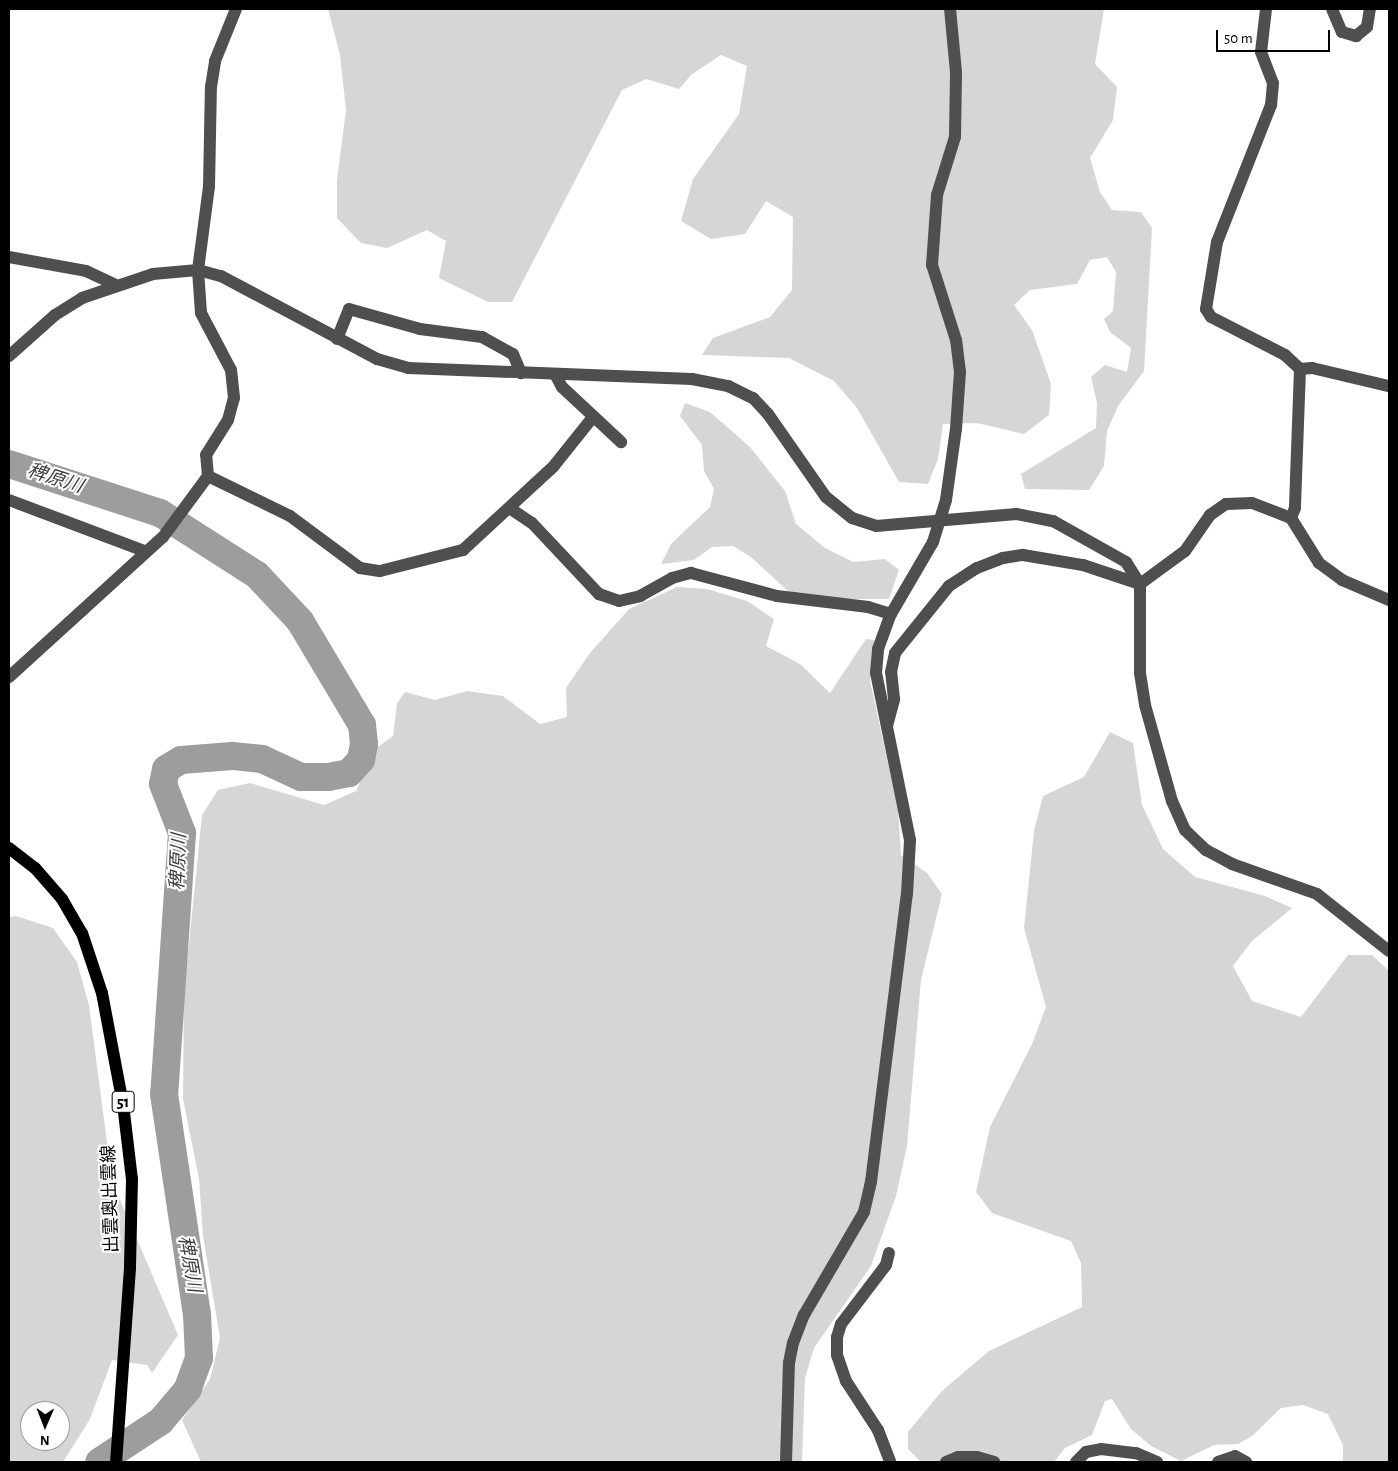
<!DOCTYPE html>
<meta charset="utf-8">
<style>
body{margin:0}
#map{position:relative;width:1398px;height:1471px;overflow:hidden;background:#fff;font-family:"Alegreya Sans","Noto Sans JP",sans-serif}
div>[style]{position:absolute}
.green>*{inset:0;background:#d6d6d6}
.river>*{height:28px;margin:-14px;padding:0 14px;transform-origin:14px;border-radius:14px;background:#9d9d9d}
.minor>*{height:12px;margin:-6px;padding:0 6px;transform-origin:6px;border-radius:6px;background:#4f4f4f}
.major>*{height:12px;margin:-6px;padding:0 6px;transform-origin:6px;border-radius:6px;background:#000}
span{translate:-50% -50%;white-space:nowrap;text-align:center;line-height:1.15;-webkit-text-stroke:4px #fff;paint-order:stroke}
.shield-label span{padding:1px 4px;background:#fff;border:1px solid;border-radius:4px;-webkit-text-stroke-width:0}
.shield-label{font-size:16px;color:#000;font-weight:700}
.street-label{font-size:18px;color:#000}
.water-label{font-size:19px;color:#3e3e3e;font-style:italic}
.frame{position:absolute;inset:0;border:10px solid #000;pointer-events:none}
.north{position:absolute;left:20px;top:1401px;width:50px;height:50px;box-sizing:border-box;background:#fff;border:1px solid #999;border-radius:50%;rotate:181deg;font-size:14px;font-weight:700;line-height:20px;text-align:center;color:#000}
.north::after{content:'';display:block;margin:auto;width:18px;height:22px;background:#000;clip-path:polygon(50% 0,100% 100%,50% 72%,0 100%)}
.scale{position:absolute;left:1216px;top:30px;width:114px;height:22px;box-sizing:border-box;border:2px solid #000;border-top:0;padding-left:6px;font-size:15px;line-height:18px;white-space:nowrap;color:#000;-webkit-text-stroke:4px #fff;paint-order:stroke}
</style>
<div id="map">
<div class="green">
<i style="clip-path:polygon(328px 9px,1104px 9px,1095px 64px,1117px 87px,1113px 120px,1090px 158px,1100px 192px,1112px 210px,1141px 212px,1152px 228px,1144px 371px,1118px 406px,1107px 431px,1104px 466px,1089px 490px,1025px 489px,1021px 474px,1096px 428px,1097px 403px,1091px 377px,1105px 365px,1127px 372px,1131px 348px,1110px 332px,1104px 319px,1113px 311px,1116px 272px,1107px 257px,1090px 260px,1077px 284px,1030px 290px,1014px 305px,1032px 330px,1051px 384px,1049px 415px,1024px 434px,977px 423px,943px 424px,938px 459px,928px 484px,899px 482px,857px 408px,834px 381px,789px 358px,702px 355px,713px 338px,770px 317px,792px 290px,793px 217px,766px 201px,745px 234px,711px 239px,681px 221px,693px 179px,739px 114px,747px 66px,721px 55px,691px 75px,679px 89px,646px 79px,622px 90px,512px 302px,488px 302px,439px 278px,446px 241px,427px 230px,387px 248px,361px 243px,337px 218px,337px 180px,346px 110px,340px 55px)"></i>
<i style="clip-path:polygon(685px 403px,710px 412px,750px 447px,785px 491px,796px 524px,825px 548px,853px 562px,885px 559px,899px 570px,889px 599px,822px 599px,789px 592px,751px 557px,733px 546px,712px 547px,694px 560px,661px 564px,671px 544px,710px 507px,714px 489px,704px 471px,702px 445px,680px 416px)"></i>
<i style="clip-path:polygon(677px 587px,707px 589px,747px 601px,774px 619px,766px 646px,800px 664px,830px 693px,866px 639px,874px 640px,870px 681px,898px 809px,901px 855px,927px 873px,942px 894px,921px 980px,907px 1146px,896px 1196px,871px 1266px,814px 1348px,805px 1378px,802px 1462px,201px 1462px,182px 1420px,210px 1379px,220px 1338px,203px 1236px,199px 1179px,183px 1099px,184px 993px,202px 815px,218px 790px,250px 783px,324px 805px,356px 791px,375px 749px,393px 736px,397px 703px,405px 692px,435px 700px,467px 691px,503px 696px,540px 724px,567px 717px,566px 688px,590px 653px,629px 609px)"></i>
<i style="clip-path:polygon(1110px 732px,1133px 743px,1142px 805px,1163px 849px,1195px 877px,1265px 896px,1292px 908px,1252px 941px,1233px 966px,1252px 1001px,1301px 1017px,1348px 955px,1372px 955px,1389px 971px,1389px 1462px,1343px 1462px,1343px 1445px,1328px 1414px,1303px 1405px,1281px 1408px,1252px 1436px,1238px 1444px,1214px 1445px,1181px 1461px,1151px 1446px,1131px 1429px,1112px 1399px,1105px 1401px,1092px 1435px,1065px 1448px,1054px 1462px,921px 1462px,908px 1449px,908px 1432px,942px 1391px,989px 1351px,1082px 1307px,1081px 1263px,1071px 1241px,992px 1213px,976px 1192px,990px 1127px,1032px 1044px,1046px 1007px,1024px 928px,1034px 831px,1043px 796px,1084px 777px)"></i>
<i style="clip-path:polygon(evenodd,16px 916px,53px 928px,77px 962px,89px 1005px,112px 1181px,178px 1335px,152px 1373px,147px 1365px,112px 1360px,90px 1419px,63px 1462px,9px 1462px,9px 917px,16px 916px,30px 1411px,60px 1411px,60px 1441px,30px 1441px,30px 1411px)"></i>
</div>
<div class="river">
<i style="left:9px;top:464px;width:159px;rotate:18deg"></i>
<i style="left:160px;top:513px;width:115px;rotate:32.6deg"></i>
<i style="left:257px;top:575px;width:63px;rotate:46.9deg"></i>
<i style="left:300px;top:621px;width:121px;rotate:59.2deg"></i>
<i style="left:362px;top:725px;width:19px;rotate:84deg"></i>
<i style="left:364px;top:744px;width:16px;rotate:101deg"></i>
<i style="left:361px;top:760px;width:18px;rotate:133deg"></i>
<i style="left:349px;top:773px;width:21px;rotate:169deg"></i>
<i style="left:328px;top:777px;width:27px;rotate:180deg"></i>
<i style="left:301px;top:777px;width:43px;rotate:-155.2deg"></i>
<i style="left:262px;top:759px;width:30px;rotate:-174deg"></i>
<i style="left:232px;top:756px;width:51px;rotate:175.5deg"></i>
<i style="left:181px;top:760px;width:17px;rotate:149deg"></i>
<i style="left:166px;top:769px;width:15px;rotate:101deg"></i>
<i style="left:163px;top:784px;width:53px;rotate:68.8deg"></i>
<i style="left:182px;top:833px;width:262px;rotate:93.9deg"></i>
<i style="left:164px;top:1094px;width:222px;rotate:81.5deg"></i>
<i style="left:197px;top:1314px;width:44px;rotate:87.4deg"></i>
<i style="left:199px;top:1358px;width:33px;rotate:110deg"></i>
<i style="left:188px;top:1389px;width:42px;rotate:130.2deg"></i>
<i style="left:161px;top:1421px;width:74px;rotate:146.5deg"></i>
</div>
<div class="minor">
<i style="left:1266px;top:9px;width:43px;rotate:96.6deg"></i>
<i style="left:1261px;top:52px;width:33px;rotate:69deg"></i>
<i style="left:1273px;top:83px;width:22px;rotate:95deg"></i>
<i style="left:1271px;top:105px;width:147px;rotate:111.5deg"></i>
<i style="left:1217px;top:242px;width:68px;rotate:99.3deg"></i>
<i style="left:1206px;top:309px;width:9px;rotate:58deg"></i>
<i style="left:1211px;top:317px;width:83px;rotate:27.2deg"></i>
<i style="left:1285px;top:355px;width:21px;rotate:43deg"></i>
<i style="left:1300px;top:369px;width:139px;rotate:92.1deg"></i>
<i style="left:1295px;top:508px;width:11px;rotate:112deg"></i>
<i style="left:1332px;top:9px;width:25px;rotate:67deg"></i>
<i style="left:1342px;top:32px;width:15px;rotate:16deg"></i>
<i style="left:1356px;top:36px;width:14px;rotate:-39deg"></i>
<i style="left:1367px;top:27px;width:18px;rotate:-81deg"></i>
<i style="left:9px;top:257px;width:78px;rotate:10.3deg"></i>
<i style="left:86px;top:271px;width:31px;rotate:25deg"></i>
<i style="left:337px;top:339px;width:32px;rotate:-68deg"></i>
<i style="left:349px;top:309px;width:74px;rotate:15.7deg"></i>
<i style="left:420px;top:329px;width:63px;rotate:7.4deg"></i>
<i style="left:482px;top:337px;width:35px;rotate:29deg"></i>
<i style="left:513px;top:354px;width:21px;rotate:67deg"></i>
<i style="left:9px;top:356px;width:62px;rotate:-41.7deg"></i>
<i style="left:55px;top:315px;width:32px;rotate:-32deg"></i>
<i style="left:82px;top:298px;width:75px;rotate:-18.7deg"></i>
<i style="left:153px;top:274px;width:45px;rotate:-5.1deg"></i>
<i style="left:198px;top:270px;width:24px;rotate:15deg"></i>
<i style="left:221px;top:276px;width:177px;rotate:28deg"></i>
<i style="left:377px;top:359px;width:32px;rotate:16deg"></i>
<i style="left:408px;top:368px;width:284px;rotate:2.2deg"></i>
<i style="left:692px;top:379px;width:37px;rotate:11deg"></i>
<i style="left:728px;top:386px;width:28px;rotate:26deg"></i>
<i style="left:753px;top:398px;width:22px;rotate:47deg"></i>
<i style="left:768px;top:414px;width:101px;rotate:55.1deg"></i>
<i style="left:826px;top:497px;width:33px;rotate:39deg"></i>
<i style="left:852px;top:518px;width:25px;rotate:18deg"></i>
<i style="left:876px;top:526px;width:141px;rotate:-4.9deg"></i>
<i style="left:1016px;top:514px;width:38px;rotate:11deg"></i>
<i style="left:1053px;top:521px;width:84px;rotate:29.3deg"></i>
<i style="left:1126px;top:562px;width:26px;rotate:58deg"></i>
<i style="left:1140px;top:584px;width:89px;rotate:90deg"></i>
<i style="left:1140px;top:673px;width:32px;rotate:81deg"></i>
<i style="left:1145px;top:705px;width:100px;rotate:74.3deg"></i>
<i style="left:1172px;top:801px;width:32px;rotate:66deg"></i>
<i style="left:1185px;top:830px;width:29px;rotate:44deg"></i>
<i style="left:1206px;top:850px;width:30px;rotate:28deg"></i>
<i style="left:1232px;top:864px;width:90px;rotate:19.4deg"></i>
<i style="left:1317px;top:894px;width:92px;rotate:38.4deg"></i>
<i style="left:1300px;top:369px;width:12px;rotate:-5deg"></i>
<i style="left:1312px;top:368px;width:79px;rotate:13.2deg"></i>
<i style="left:555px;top:374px;width:15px;rotate:62deg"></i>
<i style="left:562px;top:387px;width:81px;rotate:43deg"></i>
<i style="left:208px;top:476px;width:21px;rotate:-95deg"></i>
<i style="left:206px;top:455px;width:41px;rotate:-57.8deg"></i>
<i style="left:228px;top:420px;width:23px;rotate:-75deg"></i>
<i style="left:234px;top:398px;width:28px;rotate:-96deg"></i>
<i style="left:231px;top:370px;width:64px;rotate:-117.8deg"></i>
<i style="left:201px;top:313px;width:43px;rotate:-94deg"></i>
<i style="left:198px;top:270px;width:84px;rotate:-82.5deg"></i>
<i style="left:209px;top:187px;width:100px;rotate:-88.9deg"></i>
<i style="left:211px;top:87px;width:26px;rotate:-81deg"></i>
<i style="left:215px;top:61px;width:56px;rotate:-68deg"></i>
<i style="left:208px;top:476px;width:91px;rotate:26deg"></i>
<i style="left:290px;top:516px;width:87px;rotate:36.6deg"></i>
<i style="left:360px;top:568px;width:20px;rotate:9deg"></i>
<i style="left:380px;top:571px;width:86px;rotate:-14.2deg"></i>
<i style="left:463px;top:550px;width:122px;rotate:-42.7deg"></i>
<i style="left:553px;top:467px;width:64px;rotate:-51.3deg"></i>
<i style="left:9px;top:500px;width:145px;rotate:20.6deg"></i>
<i style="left:511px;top:509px;width:25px;rotate:34deg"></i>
<i style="left:532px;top:523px;width:98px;rotate:46.7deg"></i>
<i style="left:599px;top:594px;width:21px;rotate:19deg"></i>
<i style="left:619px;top:601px;width:22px;rotate:-13deg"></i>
<i style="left:640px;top:596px;width:37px;rotate:-29deg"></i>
<i style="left:672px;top:578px;width:20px;rotate:-15deg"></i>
<i style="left:691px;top:573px;width:89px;rotate:15deg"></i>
<i style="left:777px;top:596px;width:92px;rotate:6.9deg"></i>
<i style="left:868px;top:607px;width:24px;rotate:17deg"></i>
<i style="left:9px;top:677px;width:208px;rotate:-42.3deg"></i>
<i style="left:163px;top:537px;width:76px;rotate:-53.6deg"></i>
<i style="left:887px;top:726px;width:28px;rotate:-75deg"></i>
<i style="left:894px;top:699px;width:27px;rotate:-96deg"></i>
<i style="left:891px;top:672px;width:19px;rotate:-78deg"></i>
<i style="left:895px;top:653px;width:86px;rotate:-51.1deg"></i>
<i style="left:949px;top:586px;width:33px;rotate:-33deg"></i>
<i style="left:977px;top:568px;width:28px;rotate:-21deg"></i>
<i style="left:1003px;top:558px;width:20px;rotate:-9deg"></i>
<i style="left:1023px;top:555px;width:61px;rotate:9.5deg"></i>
<i style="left:1083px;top:565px;width:60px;rotate:18.4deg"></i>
<i style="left:1140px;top:584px;width:56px;rotate:-36.3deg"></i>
<i style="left:1185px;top:551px;width:44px;rotate:-55.2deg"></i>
<i style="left:1210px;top:515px;width:19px;rotate:-35deg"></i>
<i style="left:1226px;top:504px;width:26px;rotate:-2deg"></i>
<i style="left:1252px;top:503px;width:42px;rotate:21deg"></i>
<i style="left:1291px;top:518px;width:53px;rotate:58.1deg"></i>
<i style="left:1319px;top:563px;width:29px;rotate:36deg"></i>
<i style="left:1342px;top:580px;width:51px;rotate:23.1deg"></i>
<i style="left:889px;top:1253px;width:12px;rotate:104deg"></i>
<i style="left:886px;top:1265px;width:74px;rotate:127.3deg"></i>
<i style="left:841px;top:1324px;width:14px;rotate:107deg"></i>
<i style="left:837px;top:1337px;width:18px;rotate:90deg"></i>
<i style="left:837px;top:1355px;width:28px;rotate:71deg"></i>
<i style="left:846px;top:1381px;width:59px;rotate:56.9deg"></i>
<i style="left:878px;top:1430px;width:34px;rotate:69deg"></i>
<i style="left:786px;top:1462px;width:99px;rotate:-88.3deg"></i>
<i style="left:789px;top:1363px;width:20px;rotate:-79deg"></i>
<i style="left:793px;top:1343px;width:30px;rotate:-69deg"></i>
<i style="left:804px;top:1315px;width:119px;rotate:-59.8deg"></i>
<i style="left:864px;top:1212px;width:31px;rotate:-77deg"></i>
<i style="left:871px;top:1182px;width:290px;rotate:-82.9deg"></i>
<i style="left:907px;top:894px;width:54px;rotate:-86.8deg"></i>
<i style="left:910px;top:840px;width:170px;rotate:-101.5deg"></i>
<i style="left:876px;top:673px;width:24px;rotate:-85deg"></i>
<i style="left:878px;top:649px;width:37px;rotate:-70deg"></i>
<i style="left:891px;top:614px;width:83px;rotate:-59.7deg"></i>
<i style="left:933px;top:542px;width:44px;rotate:-72.8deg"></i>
<i style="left:946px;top:500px;width:72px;rotate:-82deg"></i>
<i style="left:956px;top:429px;width:57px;rotate:-86deg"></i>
<i style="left:960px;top:372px;width:32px;rotate:-97deg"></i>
<i style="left:956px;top:340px;width:79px;rotate:-107.7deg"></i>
<i style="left:932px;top:265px;width:70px;rotate:-85.9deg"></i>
<i style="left:937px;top:195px;width:61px;rotate:-72.8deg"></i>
<i style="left:955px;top:137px;width:65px;rotate:-89.1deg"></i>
<i style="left:956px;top:72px;width:63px;rotate:-95.4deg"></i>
<i style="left:946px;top:1462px;width:13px;rotate:-23deg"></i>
<i style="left:958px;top:1457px;width:19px"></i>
<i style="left:977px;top:1457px;width:18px;rotate:16deg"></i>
<i style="left:1076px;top:1462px;width:14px;rotate:-45deg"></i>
<i style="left:1086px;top:1452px;width:15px;rotate:-11deg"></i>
<i style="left:1101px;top:1449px;width:35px;rotate:7deg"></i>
<i style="left:1136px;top:1453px;width:23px;rotate:23deg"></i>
<i style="left:1218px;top:1462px;width:18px;rotate:-19deg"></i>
<i style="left:1235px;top:1456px;width:13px;rotate:29deg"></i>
</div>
<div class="major">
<i style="left:9px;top:848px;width:33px;rotate:38deg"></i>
<i style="left:35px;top:868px;width:41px;rotate:48.9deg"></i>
<i style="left:62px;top:899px;width:39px;rotate:60deg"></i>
<i style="left:82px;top:933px;width:63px;rotate:71.6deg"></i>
<i style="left:102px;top:993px;width:113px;rotate:79.3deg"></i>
<i style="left:123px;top:1104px;width:76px;rotate:83.2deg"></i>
<i style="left:132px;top:1179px;width:89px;rotate:91.3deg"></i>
<i style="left:130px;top:1268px;width:195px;rotate:94.1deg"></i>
</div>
<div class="shield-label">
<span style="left:123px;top:1102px">51</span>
</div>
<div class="street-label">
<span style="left:111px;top:1199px;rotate:-92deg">出雲奥出雲線</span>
</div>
<div class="water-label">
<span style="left:55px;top:479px;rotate:18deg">稗原川</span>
<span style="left:179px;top:862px;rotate:-88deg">稗原川</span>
<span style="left:189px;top:1264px;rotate:80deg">稗原川</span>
</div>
<div class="frame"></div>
<div class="north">N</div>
<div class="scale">50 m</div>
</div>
